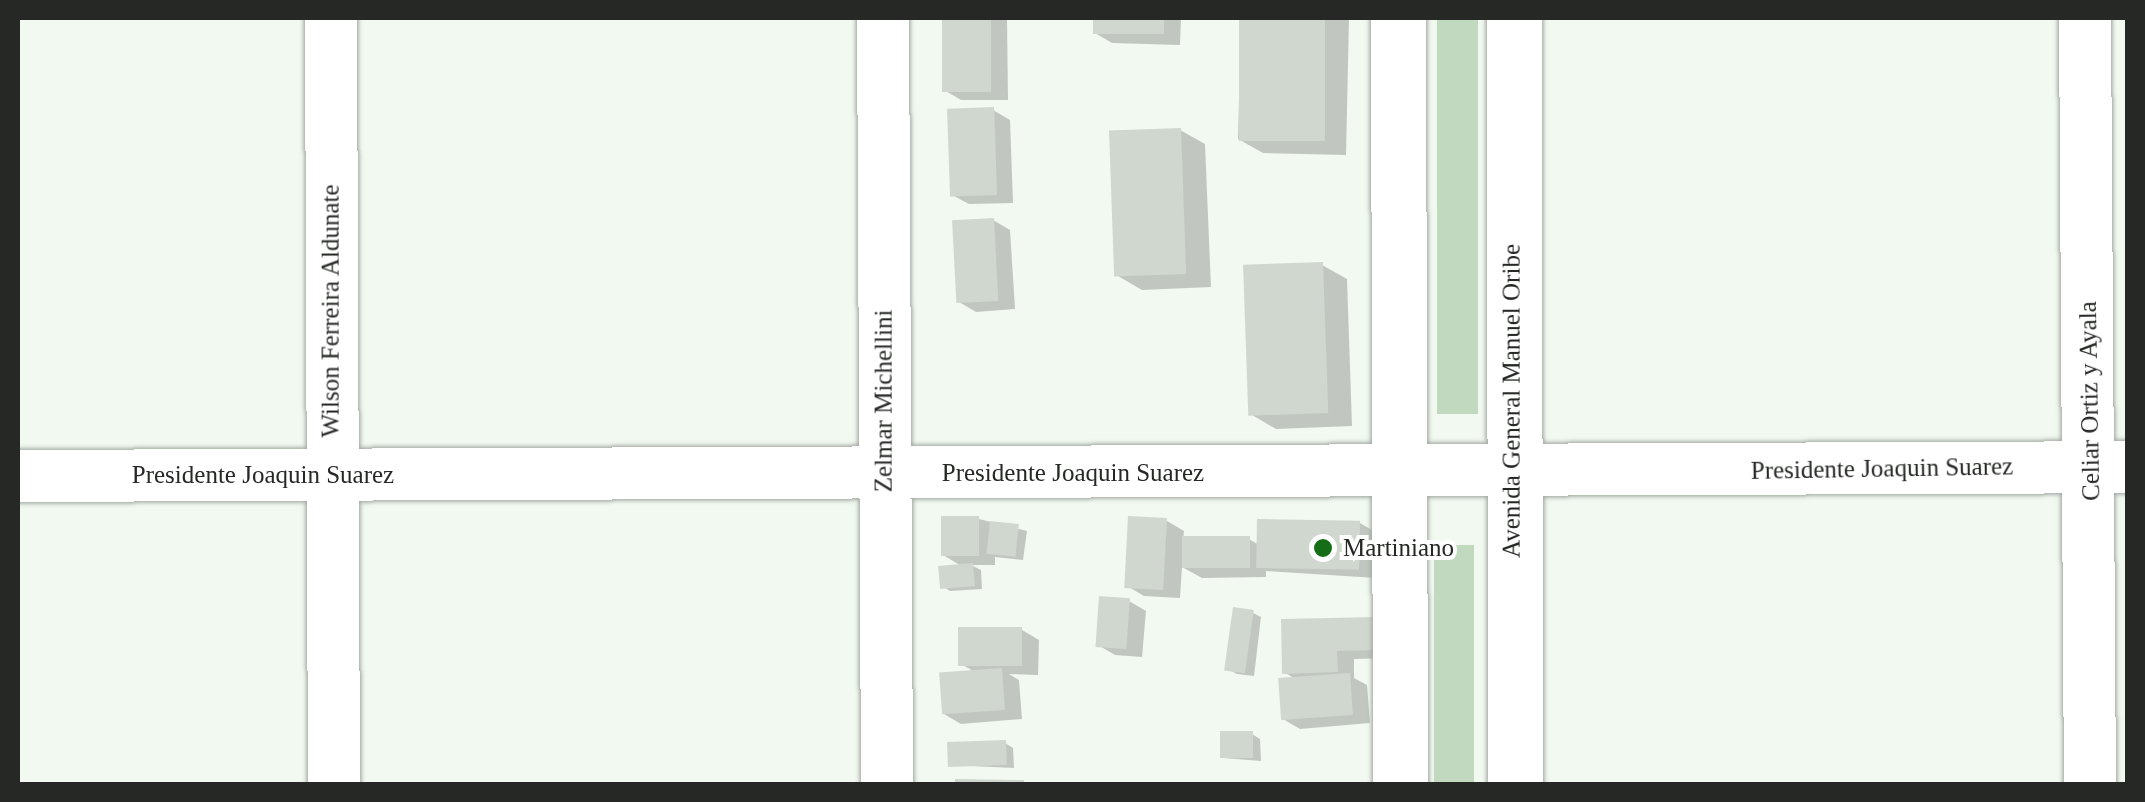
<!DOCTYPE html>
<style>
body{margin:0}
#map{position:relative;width:2145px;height:802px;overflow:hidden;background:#f2f9f1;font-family:Georgia,serif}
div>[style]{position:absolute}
.green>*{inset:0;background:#c1dabf;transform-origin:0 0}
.shadow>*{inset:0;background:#0003}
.building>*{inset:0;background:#d0d7cf;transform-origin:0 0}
.roads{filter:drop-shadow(0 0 2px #a2a9a2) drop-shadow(0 0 2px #a2a9a2)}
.minor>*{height:52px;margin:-26px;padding:0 26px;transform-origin:26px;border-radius:26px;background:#fff}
.major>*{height:55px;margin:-27.5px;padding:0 27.5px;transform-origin:27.5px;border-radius:27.5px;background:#fff}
.dots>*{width:28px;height:28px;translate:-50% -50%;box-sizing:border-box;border:5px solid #fff;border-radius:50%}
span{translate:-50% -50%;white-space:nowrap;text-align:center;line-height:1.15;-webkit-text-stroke:8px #fff;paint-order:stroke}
.street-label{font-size:25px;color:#252825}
.poi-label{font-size:25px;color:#252825}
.left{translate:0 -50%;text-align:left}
.frame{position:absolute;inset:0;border:20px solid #252825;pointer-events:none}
</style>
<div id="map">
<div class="green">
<i style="left:1437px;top:18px;width:41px;height:396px"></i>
<i style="left:1474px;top:545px;width:239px;height:40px;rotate:90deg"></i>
</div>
<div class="shadow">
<i style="clip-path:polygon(944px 18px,1007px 18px,1008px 100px,961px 100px,944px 90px)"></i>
<i style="clip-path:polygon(1096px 18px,1181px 18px,1180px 45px,1112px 43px,1095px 33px)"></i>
<i style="clip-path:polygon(1241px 18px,1349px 18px,1346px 155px,1263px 153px,1238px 139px)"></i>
<i style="clip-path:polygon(993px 110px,1010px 120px,1013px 203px,969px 204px,952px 195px)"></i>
<i style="clip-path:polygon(1180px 130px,1205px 144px,1211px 287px,1142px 290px,1118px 276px)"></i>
<i style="clip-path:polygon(993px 220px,1010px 230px,1015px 309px,976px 312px,959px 302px)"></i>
<i style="clip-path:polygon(1322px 265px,1347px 279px,1352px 426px,1276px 429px,1252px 415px)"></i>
<i style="clip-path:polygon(979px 519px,1027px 531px,1023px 560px,995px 557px,995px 565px,971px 565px,981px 570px,982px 589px,950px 591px,942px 586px,963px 567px,943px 555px)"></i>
<i style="clip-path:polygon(1167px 521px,1184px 531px,1183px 540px,1249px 539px,1259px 545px,1360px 523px,1377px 533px,1376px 578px,1266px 571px,1266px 577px,1202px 578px,1182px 567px,1180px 598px,1144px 596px,1127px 586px)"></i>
<i style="clip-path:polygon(1129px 601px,1146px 611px,1142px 657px,1115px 655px,1098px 645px)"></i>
<i style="clip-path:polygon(1253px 613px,1261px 617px,1254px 676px,1237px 674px,1229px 670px)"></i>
<i style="clip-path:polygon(1376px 619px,1393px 658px,1354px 659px,1354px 678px,1367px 685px,1370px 723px,1300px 729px,1283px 719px,1297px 680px,1284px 672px)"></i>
<i style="clip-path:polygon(1022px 630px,1039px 640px,1038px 675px,1009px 674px,1019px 680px,1022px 719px,961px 724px,944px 714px,975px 672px,961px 664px)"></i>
<i style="clip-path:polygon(1252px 734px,1260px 739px,1261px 761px,1223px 758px)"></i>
<i style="clip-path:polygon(1005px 743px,1013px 748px,1014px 768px,949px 765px)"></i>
<i style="clip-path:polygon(1168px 782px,1172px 784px,1137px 784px,1137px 783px)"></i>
</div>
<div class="building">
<i style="left:942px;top:18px;width:49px;height:74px"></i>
<i style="left:1093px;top:18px;width:71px;height:16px"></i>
<i style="left:1239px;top:18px;width:86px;height:123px"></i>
<i style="left:994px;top:107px;width:88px;height:47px;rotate:88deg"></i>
<i style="left:1181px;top:128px;width:146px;height:72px;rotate:88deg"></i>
<i style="left:994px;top:218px;width:83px;height:42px;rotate:87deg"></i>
<i style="left:1323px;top:262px;width:151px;height:80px;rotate:88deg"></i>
<i style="left:941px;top:516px;width:38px;height:40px"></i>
<i style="left:1128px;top:516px;width:39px;height:72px;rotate:3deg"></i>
<i style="left:1257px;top:519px;width:103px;height:49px;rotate:1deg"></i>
<i style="left:990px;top:521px;width:29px;height:33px;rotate:6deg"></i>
<i style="left:1250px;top:536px;width:32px;height:68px;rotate:90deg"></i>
<i style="left:973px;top:563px;width:23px;height:35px;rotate:85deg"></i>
<i style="left:1099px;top:596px;width:31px;height:51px;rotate:4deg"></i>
<i style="left:1233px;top:607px;width:21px;height:64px;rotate:8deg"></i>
<i style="clip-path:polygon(1377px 617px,1377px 650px,1337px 651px,1338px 672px,1282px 674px,1281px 619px)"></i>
<i style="left:958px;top:627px;width:64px;height:39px"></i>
<i style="left:1002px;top:668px;width:42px;height:63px;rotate:86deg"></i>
<i style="left:1350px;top:673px;width:42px;height:72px;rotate:86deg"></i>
<i style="left:1253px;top:731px;width:27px;height:33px;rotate:90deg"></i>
<i style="left:1006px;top:740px;width:25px;height:59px;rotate:88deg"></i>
<i style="clip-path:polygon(955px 779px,1024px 780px,1024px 784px,955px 784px)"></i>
</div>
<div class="roads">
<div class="minor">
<i style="left:331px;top:18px;width:766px;rotate:89.78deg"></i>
<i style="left:883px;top:18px;width:766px;rotate:89.7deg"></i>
<i style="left:2085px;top:18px;width:766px;rotate:89.63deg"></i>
<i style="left:18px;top:476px;width:2110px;rotate:-0.24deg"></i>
</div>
<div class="major">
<i style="left:1398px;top:18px;width:766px;rotate:89.85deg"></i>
<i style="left:1514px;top:18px;width:766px;rotate:89.93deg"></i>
</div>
</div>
<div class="dots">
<i style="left:1323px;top:548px;background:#156d16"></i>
</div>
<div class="street-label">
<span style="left:331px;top:311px;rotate:-90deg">Wilson Ferreira Aldunate</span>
<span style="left:884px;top:401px;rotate:-90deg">Zelmar Michellini</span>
<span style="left:1512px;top:401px;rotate:-90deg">Avenida General Manuel Oribe</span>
<span style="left:2090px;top:401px;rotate:-91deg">Celiar Ortiz y Ayala</span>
<span style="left:1882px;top:469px;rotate:-1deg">Presidente Joaquin Suarez</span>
<span style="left:1073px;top:473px">Presidente Joaquin Suarez</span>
<span style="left:263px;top:475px">Presidente Joaquin Suarez</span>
</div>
<div class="poi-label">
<span class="left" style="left:1343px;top:548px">Martiniano</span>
</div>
<div class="frame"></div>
</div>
